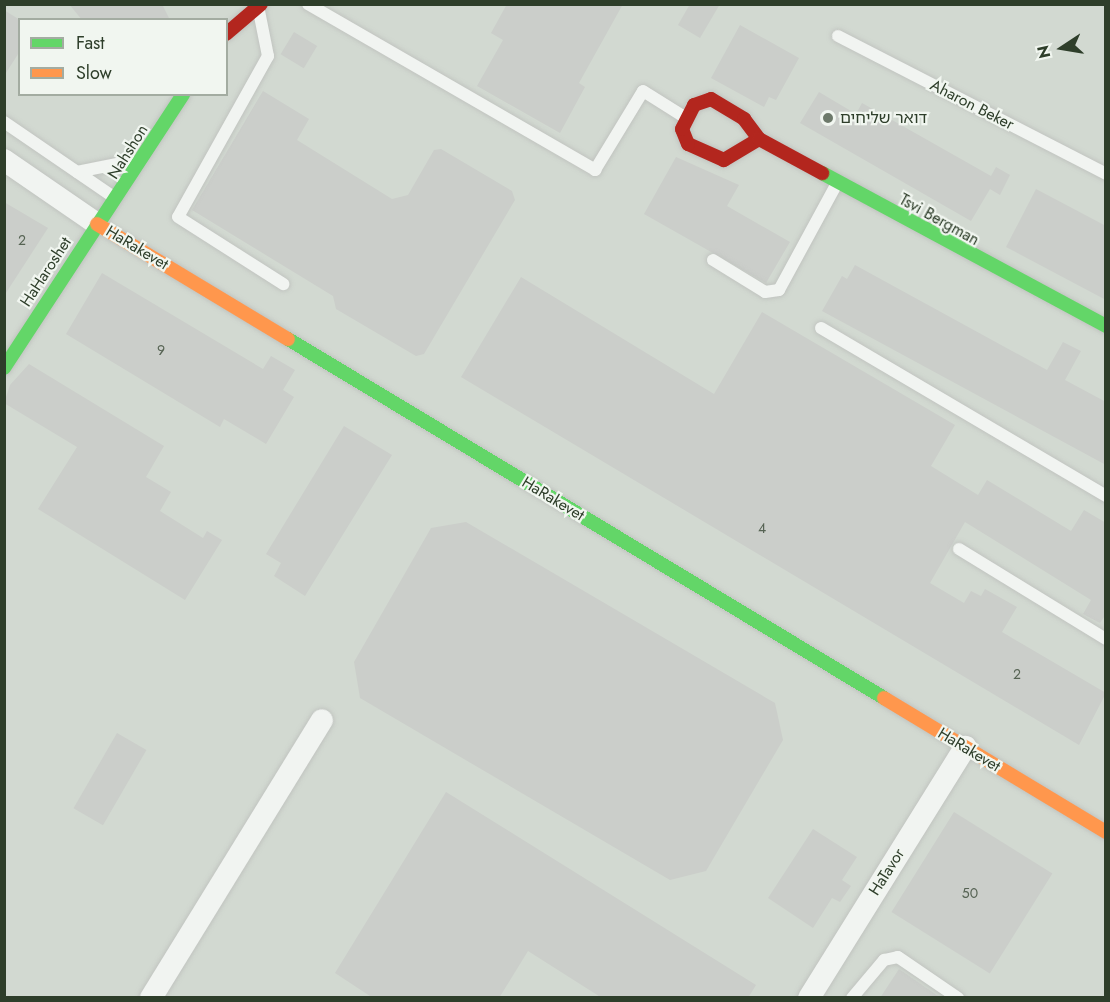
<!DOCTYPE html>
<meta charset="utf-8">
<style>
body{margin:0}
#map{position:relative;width:1110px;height:1002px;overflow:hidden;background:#e3e6e2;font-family:Jost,"Noto Sans Hebrew",sans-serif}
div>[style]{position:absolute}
.built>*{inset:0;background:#d2d9d1}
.building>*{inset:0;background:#cbceca;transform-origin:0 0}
.roads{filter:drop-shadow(0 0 2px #c1c4c0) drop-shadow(0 0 2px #c1c4c0)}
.lane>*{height:12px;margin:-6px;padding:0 6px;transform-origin:6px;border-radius:6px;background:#f1f4f1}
.street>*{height:22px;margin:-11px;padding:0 11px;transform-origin:11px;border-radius:11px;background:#f1f4f1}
.fast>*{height:14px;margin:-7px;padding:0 7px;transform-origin:7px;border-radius:7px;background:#63d668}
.slow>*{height:14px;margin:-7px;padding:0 7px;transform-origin:7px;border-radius:7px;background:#ff974d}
.jam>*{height:14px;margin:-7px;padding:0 7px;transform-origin:7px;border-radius:7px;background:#b3261e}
.dots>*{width:16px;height:16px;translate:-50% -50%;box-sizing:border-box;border:3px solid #f1f6f0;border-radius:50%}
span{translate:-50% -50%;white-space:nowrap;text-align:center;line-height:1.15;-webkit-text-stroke:4.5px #f1f6f0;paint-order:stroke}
.number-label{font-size:14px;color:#566353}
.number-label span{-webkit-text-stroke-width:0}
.street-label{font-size:16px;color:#2e3e2a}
.poi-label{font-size:16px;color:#2e3e2a}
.left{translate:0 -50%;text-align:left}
.frame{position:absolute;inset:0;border:6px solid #2e3e2a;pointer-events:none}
.legend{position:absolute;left:18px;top:18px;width:210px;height:78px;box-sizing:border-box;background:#f1f6f0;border:2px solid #a3aca1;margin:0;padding:8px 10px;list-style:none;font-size:18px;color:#2e3e2a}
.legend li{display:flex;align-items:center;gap:12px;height:30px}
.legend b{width:30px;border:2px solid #a3aca1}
.north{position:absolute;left:1032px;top:18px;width:60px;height:60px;-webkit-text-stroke:4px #f1f6f0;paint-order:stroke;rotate:258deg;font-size:16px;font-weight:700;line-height:24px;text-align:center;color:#2e3e2a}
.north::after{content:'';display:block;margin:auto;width:21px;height:27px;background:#2e3e2a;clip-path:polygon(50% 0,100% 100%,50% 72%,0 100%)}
</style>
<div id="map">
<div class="built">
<i style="clip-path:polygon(evenodd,5px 5px,1105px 5px,1105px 997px,5px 997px,5px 5px,20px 20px,226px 20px,226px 94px,20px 94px,20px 20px)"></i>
</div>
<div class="building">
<i style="clip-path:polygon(69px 4px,162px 4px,170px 20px,82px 20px)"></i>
<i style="clip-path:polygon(507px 4px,623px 4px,579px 83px,585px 87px,560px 133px,477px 86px,503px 40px,491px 33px)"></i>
<i style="clip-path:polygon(690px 4px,720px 4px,700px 38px,678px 25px)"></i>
<i style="clip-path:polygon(4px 10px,20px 20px,20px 51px,4px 76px)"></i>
<i style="clip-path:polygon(740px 25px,799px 58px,776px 100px,769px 97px,764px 107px,711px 78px)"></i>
<i style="left:294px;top:32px;width:27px;height:26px;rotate:31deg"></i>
<i style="clip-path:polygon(263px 91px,309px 119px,297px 140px,392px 199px,408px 195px,434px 150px,441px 149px,512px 191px,515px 200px,424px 354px,416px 356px,336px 309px,333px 296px,192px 210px)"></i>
<i style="clip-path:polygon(819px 92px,856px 114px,862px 103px,991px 176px,996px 167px,1010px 175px,1000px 195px,990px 189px,971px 221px,800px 123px)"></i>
<i style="clip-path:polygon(676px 157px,739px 185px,727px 206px,790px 242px,766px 283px,644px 214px)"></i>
<i style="clip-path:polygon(1036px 189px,1106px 226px,1106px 300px,1006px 247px)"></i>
<i style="clip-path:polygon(4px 202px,48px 228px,4px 296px)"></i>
<i style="clip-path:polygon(855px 265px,1047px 370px,1063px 342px,1081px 351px,1065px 380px,1106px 402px,1106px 465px,822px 311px,842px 276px,847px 279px)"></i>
<i style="clip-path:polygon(102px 273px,263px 369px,271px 356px,295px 370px,283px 390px,294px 397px,266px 444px,224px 419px,220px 427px,66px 334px)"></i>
<i style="clip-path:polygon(521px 277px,714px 394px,762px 312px,955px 425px,931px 466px,978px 495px,987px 480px,1071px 531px,1084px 510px,1106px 523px,1106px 614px,1100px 623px,1083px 614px,1091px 600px,965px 522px,930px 583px,964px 603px,971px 591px,981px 596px,985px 589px,1017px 607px,1002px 632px,1106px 693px,1079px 745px,461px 377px)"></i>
<i style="clip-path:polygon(29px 364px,164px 446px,146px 477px,171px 492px,160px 511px,203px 538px,207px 531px,222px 540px,185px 600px,38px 509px,77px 447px,4px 403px,10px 385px)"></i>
<i style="clip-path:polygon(344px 426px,392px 455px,305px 596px,274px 576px,281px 563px,266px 554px)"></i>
<i style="clip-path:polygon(466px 522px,775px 703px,783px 740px,706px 871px,670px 880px,360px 698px,354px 662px,431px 528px)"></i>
<i style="left:117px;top:733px;width:34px;height:87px;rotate:30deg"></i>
<i style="clip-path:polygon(446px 792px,756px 985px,748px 998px,602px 998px,528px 951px,499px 998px,373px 998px,335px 973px)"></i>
<i style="left:954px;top:812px;width:116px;height:118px;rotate:32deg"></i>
<i style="clip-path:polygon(813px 829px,857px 857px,842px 880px,851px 886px,840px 902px,832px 898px,813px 928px,768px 898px)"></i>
<i style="clip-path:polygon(899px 969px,941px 998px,880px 998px)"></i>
</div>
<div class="roads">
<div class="lane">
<i style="left:308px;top:4px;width:332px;rotate:30deg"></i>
<i style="left:595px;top:170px;width:92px;rotate:-58.7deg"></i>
<i style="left:643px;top:91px;width:51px;rotate:32.1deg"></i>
<i style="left:259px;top:11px;width:46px;rotate:78.7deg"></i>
<i style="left:268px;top:56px;width:184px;rotate:119.2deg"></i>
<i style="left:178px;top:217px;width:125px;rotate:32.5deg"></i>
<i style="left:838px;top:36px;width:301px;rotate:27.2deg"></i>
<i style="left:4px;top:122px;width:135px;rotate:34.4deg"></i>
<i style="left:77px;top:172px;width:55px;rotate:-11.5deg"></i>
<i style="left:713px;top:260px;width:61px;rotate:31.6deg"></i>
<i style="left:765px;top:292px;width:14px;rotate:-8deg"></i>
<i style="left:779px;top:290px;width:122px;rotate:-61.5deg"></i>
<i style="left:821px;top:328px;width:331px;rotate:30.5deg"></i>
<i style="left:959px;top:549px;width:172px;rotate:31.5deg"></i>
<i style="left:852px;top:998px;width:50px;rotate:-49.9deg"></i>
<i style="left:884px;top:960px;width:14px;rotate:-12deg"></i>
<i style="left:898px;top:957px;width:73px;rotate:34.3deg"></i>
</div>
<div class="street">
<i style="left:4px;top:160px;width:113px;rotate:34.5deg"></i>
<i style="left:151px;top:998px;width:326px;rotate:-58.4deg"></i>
<i style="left:809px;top:998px;width:296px;rotate:-58.1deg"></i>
</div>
<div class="fast">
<i style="left:822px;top:173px;width:323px;rotate:28.3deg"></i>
<i style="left:288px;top:339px;width:696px;rotate:31.06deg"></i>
<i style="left:4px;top:368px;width:327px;rotate:-56.8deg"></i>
</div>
<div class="slow">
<i style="left:97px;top:224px;width:223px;rotate:31.1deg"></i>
<i style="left:884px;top:698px;width:259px;rotate:31.1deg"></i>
</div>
<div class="jam">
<i style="left:226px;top:34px;width:46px;rotate:-40.6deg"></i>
<i style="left:759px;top:139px;width:41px;rotate:149deg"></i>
<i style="left:724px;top:160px;width:39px;rotate:-156deg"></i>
<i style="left:688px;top:144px;width:16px;rotate:-112deg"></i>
<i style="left:682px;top:129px;width:27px;rotate:-63deg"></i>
<i style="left:694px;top:105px;width:18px;rotate:-19deg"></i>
<i style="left:711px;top:99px;width:39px;rotate:31deg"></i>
<i style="left:744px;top:119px;width:25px;rotate:53deg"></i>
<i style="left:759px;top:139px;width:72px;rotate:28.4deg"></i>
</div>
</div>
<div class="dots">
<i style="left:828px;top:118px;background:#6d796a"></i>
</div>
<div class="number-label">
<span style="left:22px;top:240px">2</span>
<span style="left:161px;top:350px">9</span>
<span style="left:762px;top:528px">4</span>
<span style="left:1017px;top:674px">2</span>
<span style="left:970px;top:893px">50</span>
</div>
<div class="street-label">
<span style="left:972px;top:105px;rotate:27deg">Aharon Beker</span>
<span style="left:128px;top:152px;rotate:-58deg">Nahshon</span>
<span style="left:939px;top:220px;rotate:29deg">Tsvi Bergman</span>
<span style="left:137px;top:248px;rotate:31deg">HaRakevet</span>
<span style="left:46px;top:272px;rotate:-57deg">HaHaroshet</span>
<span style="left:553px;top:499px;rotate:31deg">HaRakevet</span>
<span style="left:969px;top:750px;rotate:31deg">HaRakevet</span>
<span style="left:887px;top:872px;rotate:-58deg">HaTavor</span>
</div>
<div class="poi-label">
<span class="left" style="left:840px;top:118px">דואר שליחים</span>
</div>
<div class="frame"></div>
<ul class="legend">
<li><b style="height:8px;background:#63d668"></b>Fast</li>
<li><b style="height:8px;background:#ff974d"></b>Slow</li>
</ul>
<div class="north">N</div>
</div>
